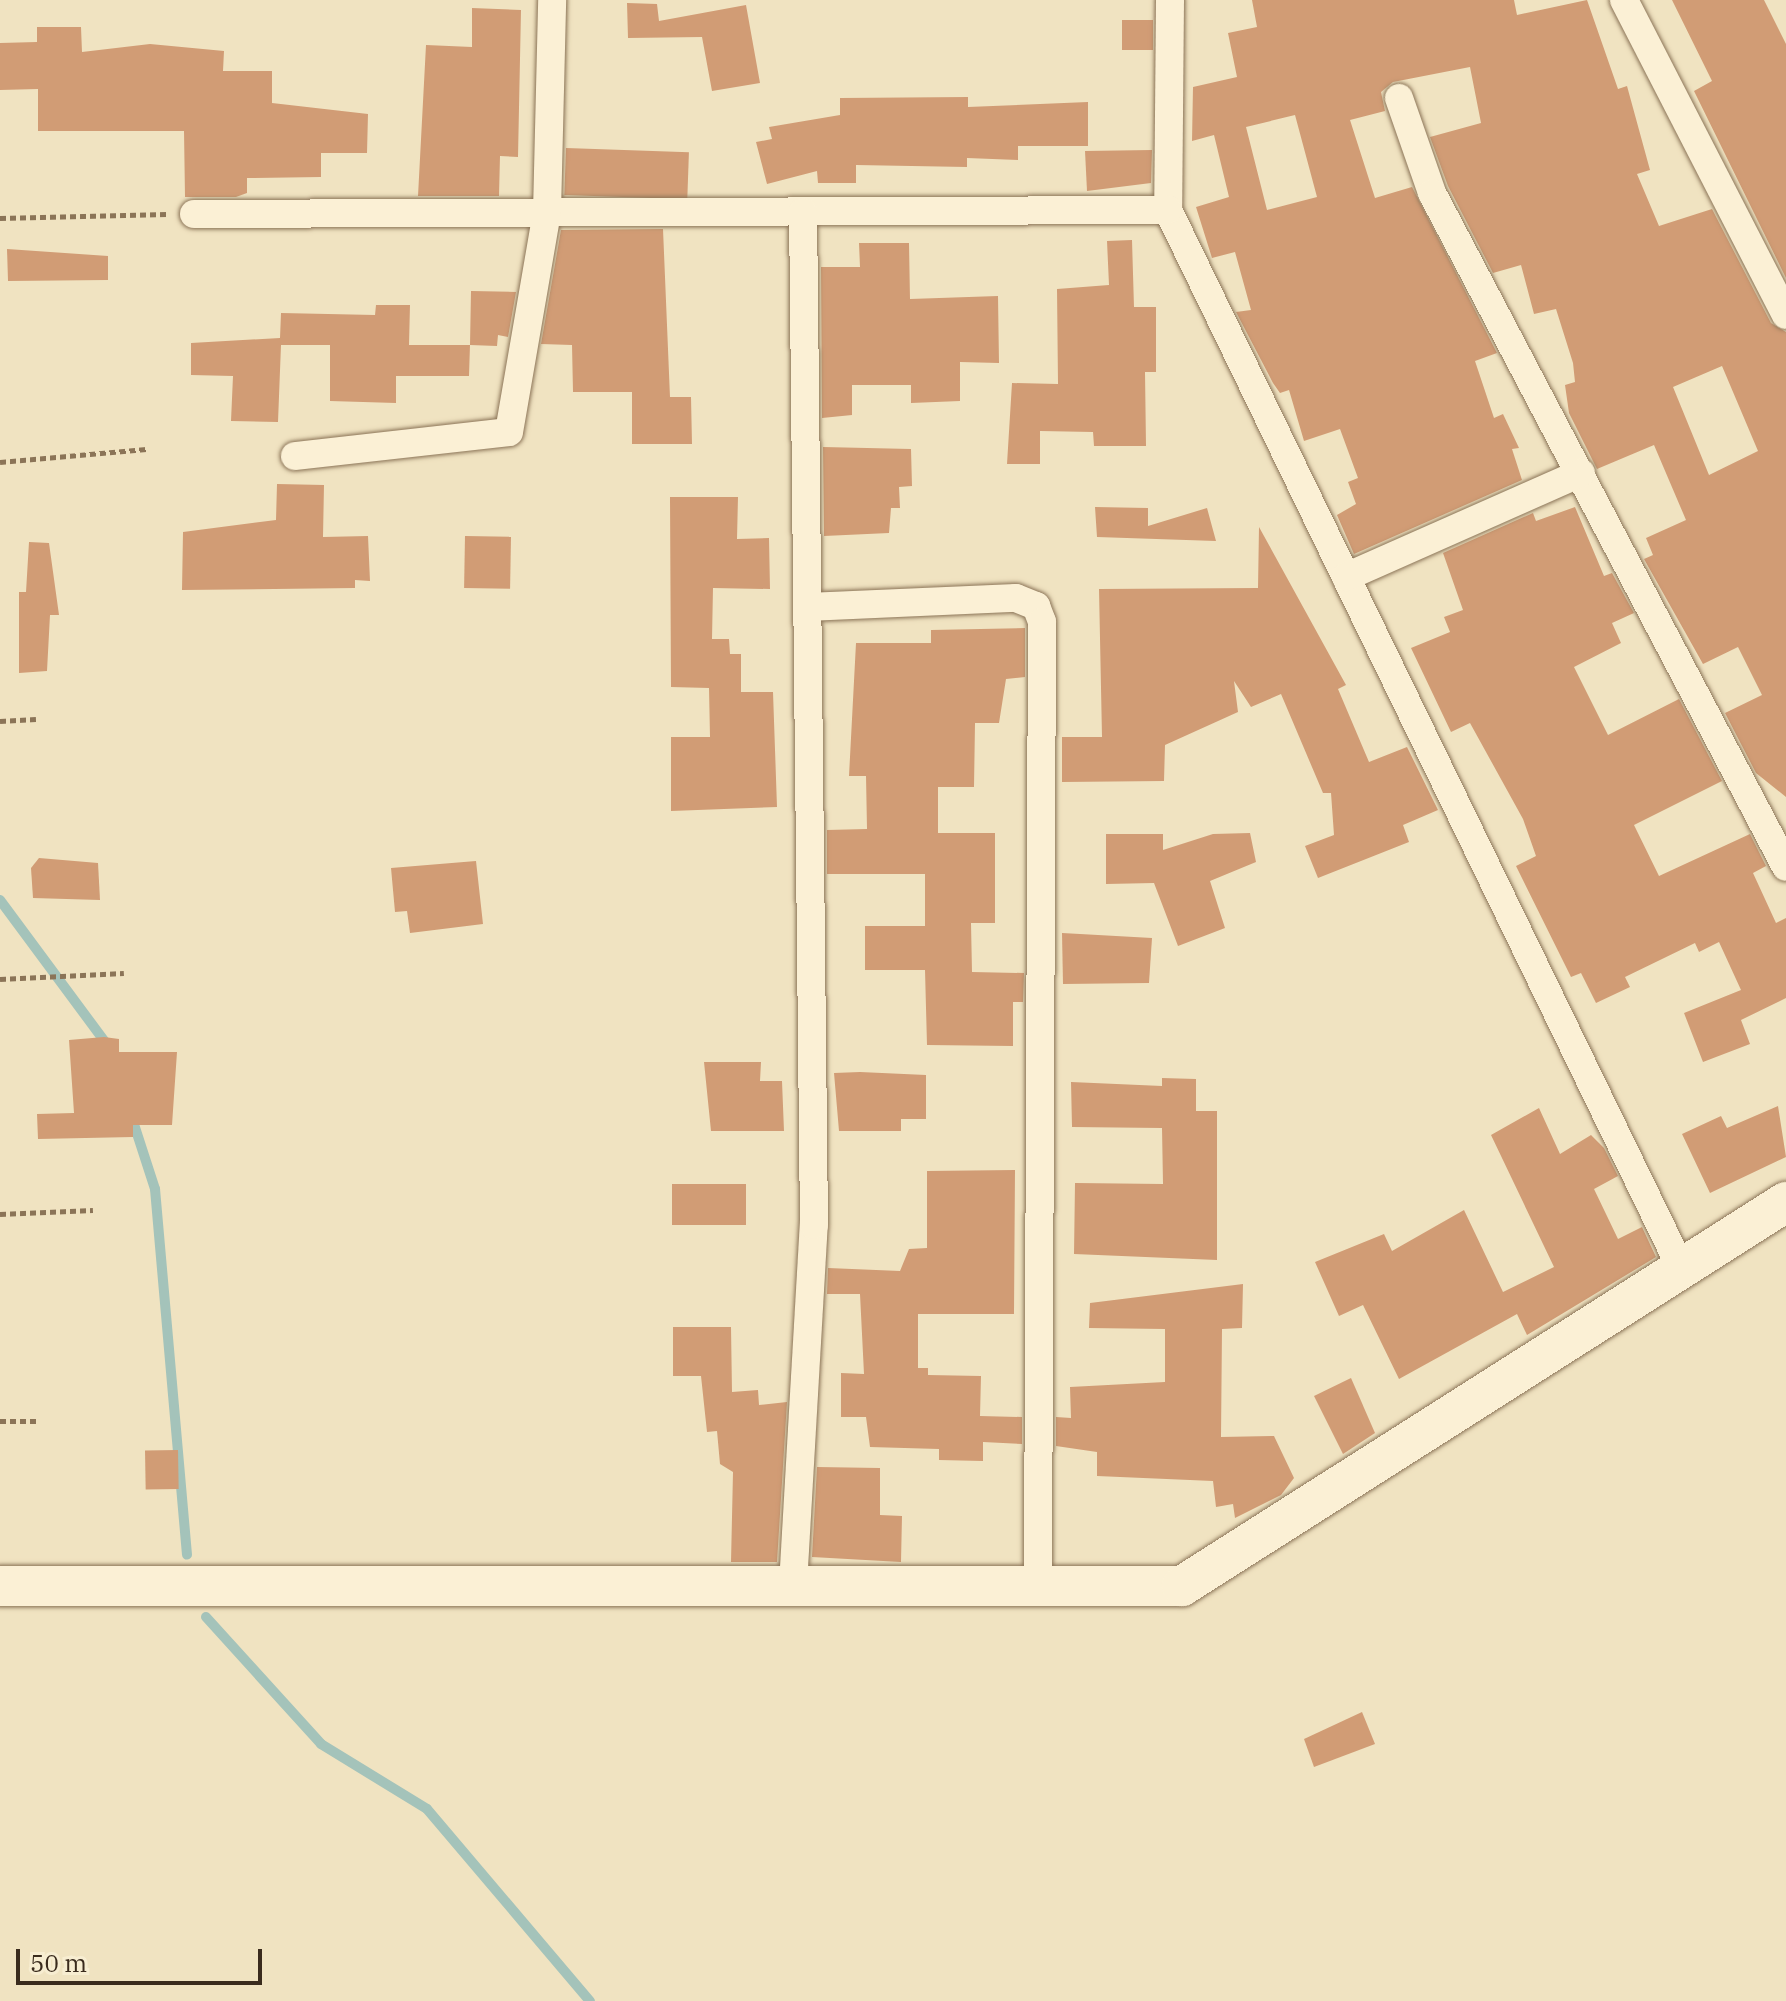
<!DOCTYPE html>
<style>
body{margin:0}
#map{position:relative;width:1786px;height:2001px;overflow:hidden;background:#f0e3c1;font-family:"IBM Plex Serif",serif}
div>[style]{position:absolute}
.stream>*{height:10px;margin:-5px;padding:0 5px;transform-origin:5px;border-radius:5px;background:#a4c3ba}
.building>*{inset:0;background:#d19c75;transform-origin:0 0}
.path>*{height:5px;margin-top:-2.5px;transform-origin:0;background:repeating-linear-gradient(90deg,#8b7457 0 6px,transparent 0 10px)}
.roads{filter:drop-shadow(0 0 2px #8b7457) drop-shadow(0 0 2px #8b7457)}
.street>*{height:28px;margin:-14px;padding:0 14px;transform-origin:14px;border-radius:14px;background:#fbf0d5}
.secondary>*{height:40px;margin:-20px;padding:0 20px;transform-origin:20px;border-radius:20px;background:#fbf0d5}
span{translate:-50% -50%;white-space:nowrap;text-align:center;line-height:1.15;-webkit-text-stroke:6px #f7edd1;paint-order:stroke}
.scale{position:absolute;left:16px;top:1949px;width:246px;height:36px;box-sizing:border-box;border:4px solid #3a2b1d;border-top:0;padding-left:10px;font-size:24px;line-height:28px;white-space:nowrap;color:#3a2b1d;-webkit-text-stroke:6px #f7edd1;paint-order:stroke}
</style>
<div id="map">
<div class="stream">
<i style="left:0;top:900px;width:182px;rotate:53.5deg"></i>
<i style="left:131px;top:1115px;width:78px;rotate:72deg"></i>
<i style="left:155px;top:1189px;width:367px;rotate:85deg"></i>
<i style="left:206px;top:1617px;width:171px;rotate:47.8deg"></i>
<i style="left:321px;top:1744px;width:124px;rotate:31.5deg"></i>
<i style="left:427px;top:1809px;width:252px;rotate:49.7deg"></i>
</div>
<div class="building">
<i style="clip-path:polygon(evenodd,1252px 0,1514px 0,1517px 15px,1587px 0,1618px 89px,1627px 86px,1650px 170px,1637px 174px,1659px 226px,1712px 209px,1771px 323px,1786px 332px,1786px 797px,1756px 773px,1725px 713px,1762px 695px,1738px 647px,1703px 664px,1644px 559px,1653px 555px,1646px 538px,1686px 520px,1654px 445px,1597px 469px,1569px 413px,1565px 385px,1575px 382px,1573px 363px,1556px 309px,1534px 314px,1521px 265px,1493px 273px,1448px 186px,1430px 137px,1481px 123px,1470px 67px,1393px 82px,1381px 92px,1385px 111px,1350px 120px,1375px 198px,1412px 187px,1497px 353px,1475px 361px,1494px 418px,1503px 414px,1519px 448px,1512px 449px,1522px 480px,1354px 554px,1337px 515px,1356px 504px,1348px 482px,1358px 478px,1340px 429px,1304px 441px,1289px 390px,1280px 393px,1273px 383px,1236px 312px,1251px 310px,1235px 252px,1212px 258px,1196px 207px,1229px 197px,1214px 135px,1192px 141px,1193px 87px,1237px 77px,1228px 33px,1257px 27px,1252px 0,1295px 115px,1317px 197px,1267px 210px,1246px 127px,1295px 115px,1252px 0,1722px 366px,1758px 451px,1709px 475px,1673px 387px,1722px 366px)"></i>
<i style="clip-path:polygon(1672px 0,1764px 0,1786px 44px,1786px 278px,1694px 91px,1712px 81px)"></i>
<i style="clip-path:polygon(627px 3px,657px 4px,659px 21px,746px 5px,760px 83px,712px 91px,702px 37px,628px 38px)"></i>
<i style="clip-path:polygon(472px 8px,521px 10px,518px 157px,500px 156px,499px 196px,418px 196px,426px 45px,472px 47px)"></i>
<i style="left:1122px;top:20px;width:31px;height:30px"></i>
<i style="clip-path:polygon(37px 27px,81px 27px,82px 52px,150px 44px,224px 51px,223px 71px,272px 71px,272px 103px,368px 114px,367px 153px,321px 153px,321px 177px,247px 178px,247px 193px,236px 197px,185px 197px,184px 131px,38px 131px,38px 89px,0 90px,0 43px,37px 42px)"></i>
<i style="clip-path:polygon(968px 97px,968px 107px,1088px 102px,1088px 146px,1018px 146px,1018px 160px,967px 158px,967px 167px,856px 165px,856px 183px,818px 183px,817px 171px,767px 184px,756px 142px,772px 139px,769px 127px,840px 115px,840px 98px)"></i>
<i style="left:566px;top:148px;width:123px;height:47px;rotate:2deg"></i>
<i style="clip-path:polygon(1152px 150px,1151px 183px,1087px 191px,1085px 151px)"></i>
<i style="clip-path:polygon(663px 229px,670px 397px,691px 397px,692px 444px,632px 444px,632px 392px,573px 392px,572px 345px,541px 344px,561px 230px)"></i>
<i style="clip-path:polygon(1132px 240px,1134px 307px,1156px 307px,1156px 372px,1145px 372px,1146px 446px,1094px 446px,1093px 432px,1040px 431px,1040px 464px,1007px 464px,1012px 383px,1058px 384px,1057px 289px,1109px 285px,1107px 241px)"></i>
<i style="clip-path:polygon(859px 243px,909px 243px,910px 299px,998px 296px,999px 363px,960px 362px,960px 401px,911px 403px,911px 385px,852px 385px,852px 415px,822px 418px,821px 267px,860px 267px)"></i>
<i style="clip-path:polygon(7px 249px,108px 256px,108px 280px,8px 281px)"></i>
<i style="clip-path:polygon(471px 291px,516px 292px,508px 337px,498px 335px,497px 346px,470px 345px)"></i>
<i style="clip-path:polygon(376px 305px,410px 305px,409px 345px,470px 345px,469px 376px,396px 376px,396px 403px,330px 401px,330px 345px,281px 345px,278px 422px,231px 421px,233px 376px,191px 375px,191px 343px,280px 338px,281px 313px,375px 315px)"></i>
<i style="clip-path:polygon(823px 447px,911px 449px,912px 486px,899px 487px,900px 508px,891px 508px,889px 533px,824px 536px)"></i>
<i style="clip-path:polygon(277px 484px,324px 485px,323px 537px,368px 536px,370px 581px,355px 580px,355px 588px,182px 590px,183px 532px,276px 520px)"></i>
<i style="clip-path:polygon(670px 497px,738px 497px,737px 539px,769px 538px,770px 589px,713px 588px,712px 639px,729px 639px,730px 654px,741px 654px,741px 692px,773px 692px,777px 807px,671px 811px,671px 737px,710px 737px,709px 688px,671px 687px)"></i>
<i style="clip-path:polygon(1095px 507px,1148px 508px,1148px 526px,1207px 508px,1216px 541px,1097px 537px)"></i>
<i style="clip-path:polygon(1575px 507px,1604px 576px,1612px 573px,1634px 613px,1612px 623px,1621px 643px,1574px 667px,1608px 735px,1679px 699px,1722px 781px,1634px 825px,1659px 876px,1750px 834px,1766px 866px,1753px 873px,1776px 923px,1786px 918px,1786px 998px,1741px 1020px,1750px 1044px,1703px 1062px,1684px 1013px,1741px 990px,1719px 942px,1699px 952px,1695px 943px,1625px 977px,1630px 987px,1596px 1003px,1581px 973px,1571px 977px,1516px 866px,1536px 856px,1523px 819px,1470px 723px,1451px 732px,1411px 648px,1450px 632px,1444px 617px,1463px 610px,1443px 553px,1533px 513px,1536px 521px)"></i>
<i style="clip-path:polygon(1259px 527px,1346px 685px,1338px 689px,1369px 762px,1407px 747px,1438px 810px,1403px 825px,1409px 842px,1318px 878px,1305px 846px,1334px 835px,1331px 793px,1323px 793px,1281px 694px,1251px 707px,1234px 681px,1238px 712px,1165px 745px,1164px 781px,1062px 782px,1062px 737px,1102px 737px,1099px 589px,1258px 588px)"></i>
<i style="left:465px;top:536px;width:46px;height:52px;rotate:1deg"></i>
<i style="clip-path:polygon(29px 542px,49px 543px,59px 615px,50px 615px,47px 671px,19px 673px,19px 592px,26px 592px)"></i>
<i style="clip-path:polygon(1025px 628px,1025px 677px,1006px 679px,999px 723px,975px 723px,974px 787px,938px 787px,938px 833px,995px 833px,995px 923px,971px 923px,972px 972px,1024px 973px,1023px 1002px,1013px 1002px,1013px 1046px,927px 1045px,925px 970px,865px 970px,865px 926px,925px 926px,925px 874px,827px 874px,827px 830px,867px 829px,866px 776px,849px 776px,856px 643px,931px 643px,931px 630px)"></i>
<i style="clip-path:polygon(1250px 833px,1256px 862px,1210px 881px,1225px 928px,1178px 946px,1154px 883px,1106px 884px,1106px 834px,1163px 834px,1163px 850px,1213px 834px)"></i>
<i style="clip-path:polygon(39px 858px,98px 863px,100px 900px,33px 898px,31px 868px)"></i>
<i style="clip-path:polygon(476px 861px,483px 924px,410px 933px,407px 911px,395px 912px,391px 868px)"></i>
<i style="clip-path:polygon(1062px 933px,1152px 938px,1149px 983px,1063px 984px)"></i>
<i style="clip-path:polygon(104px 1037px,119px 1039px,119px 1052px,177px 1052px,172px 1125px,133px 1125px,133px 1137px,38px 1139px,37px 1114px,74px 1113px,69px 1040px)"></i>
<i style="clip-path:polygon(704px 1062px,761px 1062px,760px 1081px,782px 1081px,784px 1131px,711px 1131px)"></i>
<i style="clip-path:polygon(860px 1072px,926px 1075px,926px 1119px,901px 1119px,901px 1131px,839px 1131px,834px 1073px)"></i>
<i style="clip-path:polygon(1162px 1078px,1196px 1079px,1196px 1111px,1217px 1111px,1217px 1260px,1074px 1254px,1075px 1183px,1163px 1184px,1162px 1128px,1072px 1127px,1071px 1082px,1162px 1086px)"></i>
<i style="clip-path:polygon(1778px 1106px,1786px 1157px,1710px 1193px,1682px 1134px,1721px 1116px,1727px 1128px)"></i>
<i style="clip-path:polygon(1539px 1108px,1560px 1154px,1591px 1135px,1604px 1148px,1618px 1176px,1594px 1189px,1618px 1239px,1642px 1227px,1656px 1257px,1527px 1335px,1517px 1314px,1399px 1379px,1363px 1305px,1339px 1316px,1315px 1262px,1384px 1234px,1392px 1251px,1464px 1210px,1503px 1292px,1554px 1267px,1491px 1135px)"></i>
<i style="clip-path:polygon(1015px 1170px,1014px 1314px,918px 1314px,918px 1368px,928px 1368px,928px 1375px,981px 1376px,980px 1416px,1022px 1417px,1022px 1444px,983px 1442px,983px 1461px,939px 1460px,939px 1449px,870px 1447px,866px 1417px,841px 1417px,841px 1373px,864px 1374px,860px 1294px,827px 1294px,828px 1268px,900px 1271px,909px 1249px,927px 1248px,927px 1171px)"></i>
<i style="left:672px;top:1184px;width:74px;height:41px"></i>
<i style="clip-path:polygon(1243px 1284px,1242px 1328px,1222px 1329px,1221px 1437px,1274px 1436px,1294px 1478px,1281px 1495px,1235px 1518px,1233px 1504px,1216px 1507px,1213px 1481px,1097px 1476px,1097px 1452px,1056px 1446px,1056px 1417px,1071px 1418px,1070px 1387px,1165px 1382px,1165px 1329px,1089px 1328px,1090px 1303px)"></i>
<i style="clip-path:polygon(673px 1327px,731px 1327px,732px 1392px,758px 1390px,759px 1405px,787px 1402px,777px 1562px,731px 1562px,733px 1472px,720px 1464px,717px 1431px,707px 1432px,701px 1376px,673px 1376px)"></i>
<i style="clip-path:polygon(1351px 1378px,1375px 1433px,1343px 1454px,1314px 1396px)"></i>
<i style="left:178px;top:1450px;width:39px;height:33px;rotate:89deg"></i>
<i style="clip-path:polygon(817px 1467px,880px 1468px,880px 1515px,902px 1516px,901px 1562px,812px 1557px)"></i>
<i style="clip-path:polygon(1362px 1712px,1375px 1744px,1314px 1767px,1304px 1739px)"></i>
</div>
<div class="path">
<i style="left:0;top:218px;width:167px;rotate:-1.4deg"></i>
<i style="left:0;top:462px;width:147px;rotate:-5.1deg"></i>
<i style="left:0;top:721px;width:36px;rotate:-3deg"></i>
<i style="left:0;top:979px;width:124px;rotate:-2.8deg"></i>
<i style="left:0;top:1214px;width:93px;rotate:-2.5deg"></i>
<i style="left:0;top:1421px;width:39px"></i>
</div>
<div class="roads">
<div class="street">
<i style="left:1170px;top:0;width:210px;rotate:90.5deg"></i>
<i style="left:1168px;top:210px;width:1178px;rotate:64.13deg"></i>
<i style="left:1624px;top:0;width:354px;rotate:62.8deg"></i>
<i style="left:1399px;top:98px;width:101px;rotate:70.8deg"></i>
<i style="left:1432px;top:193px;width:761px;rotate:62.29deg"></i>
<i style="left:194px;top:214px;width:974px;rotate:-0.24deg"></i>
<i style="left:295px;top:456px;width:215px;rotate:-6.4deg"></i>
<i style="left:509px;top:432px;width:223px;rotate:-80.2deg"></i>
<i style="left:547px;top:212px;width:212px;rotate:-88.6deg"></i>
<i style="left:1346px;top:577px;width:257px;rotate:-23.9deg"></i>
<i style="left:807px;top:607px;width:209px;rotate:-2.5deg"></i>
<i style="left:1016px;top:598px;width:22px;rotate:22deg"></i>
<i style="left:1036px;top:606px;width:17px;rotate:69deg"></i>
<i style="left:1042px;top:622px;width:964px;rotate:90.24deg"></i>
<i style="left:793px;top:1585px;width:361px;rotate:-86.7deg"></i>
<i style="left:814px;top:1225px;width:1013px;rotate:-90.62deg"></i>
</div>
<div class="secondary">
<i style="left:0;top:1586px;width:1182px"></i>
<i style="left:1182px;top:1586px;width:716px;rotate:-32.45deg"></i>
</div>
</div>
<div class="scale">50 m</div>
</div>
